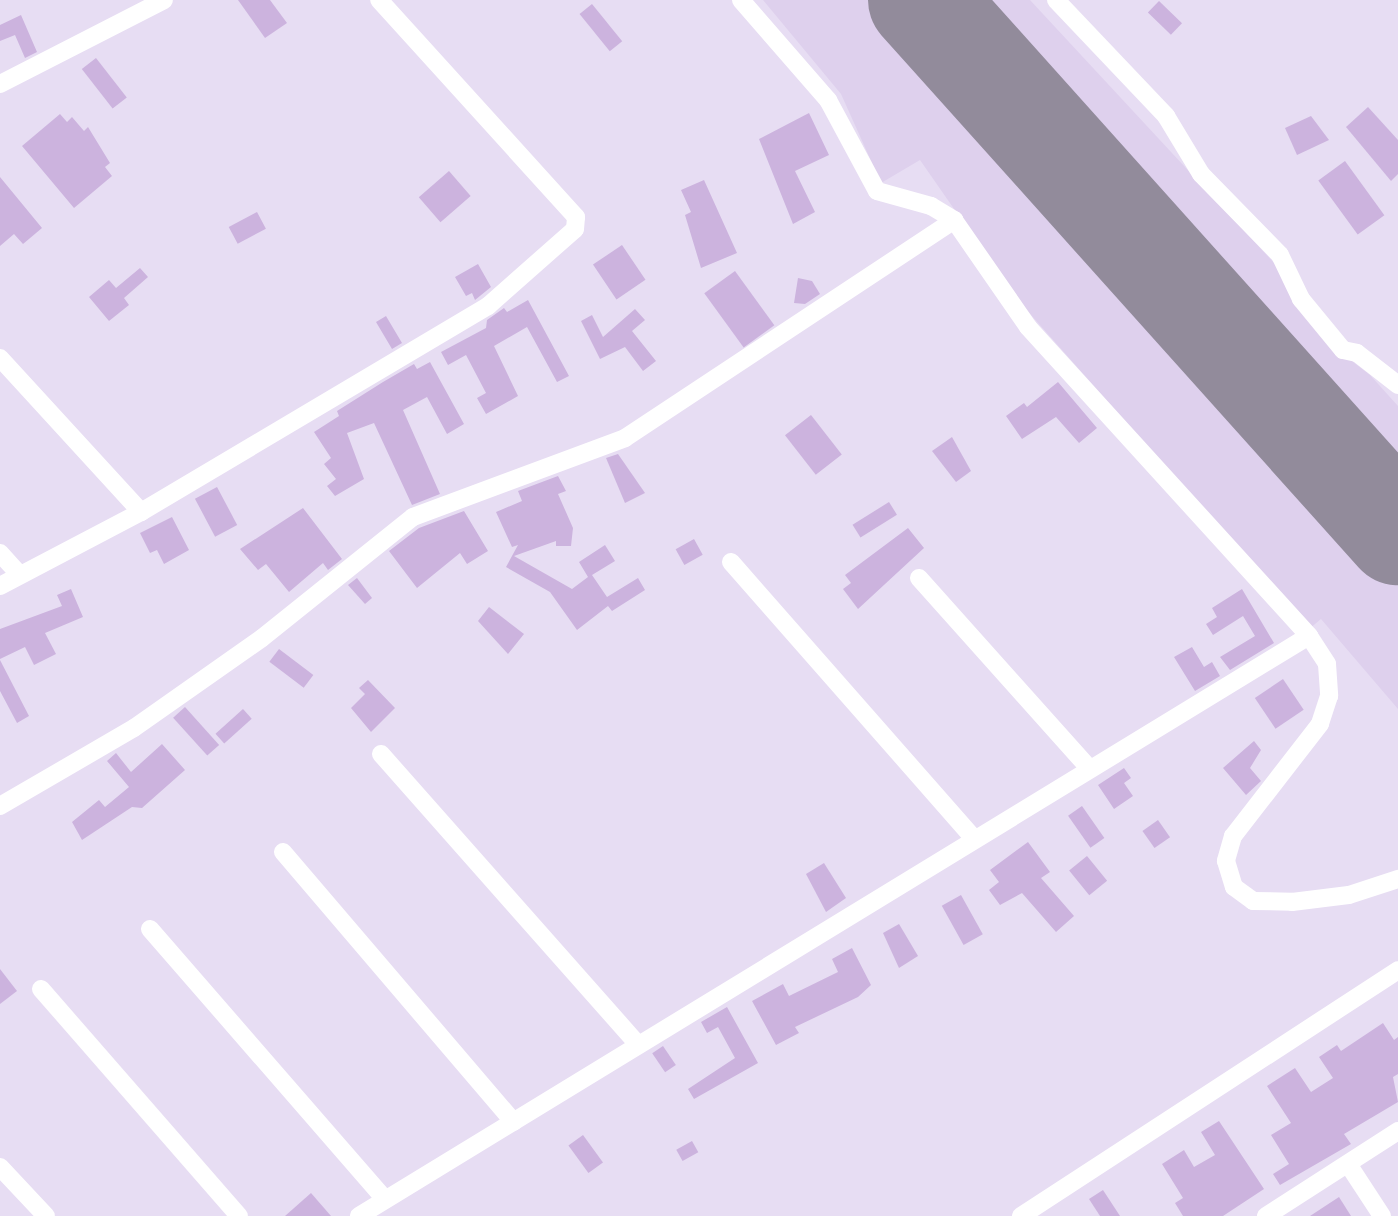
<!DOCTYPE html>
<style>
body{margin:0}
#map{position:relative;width:1398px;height:1216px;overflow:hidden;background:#e7ddf3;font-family:Rubik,sans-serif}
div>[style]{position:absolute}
.built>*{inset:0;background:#ded0ed}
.runway>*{height:106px;margin:-53px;padding:0 53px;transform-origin:53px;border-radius:53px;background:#928b9b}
.building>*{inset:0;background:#ccb3de;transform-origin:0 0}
.minor>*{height:18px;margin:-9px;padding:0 9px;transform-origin:9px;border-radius:9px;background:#fff}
span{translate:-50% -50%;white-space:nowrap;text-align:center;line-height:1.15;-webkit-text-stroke:7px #e7ddf3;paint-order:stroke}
</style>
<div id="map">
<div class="built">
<i style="clip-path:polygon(763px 0,1030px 0,1275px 264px,1344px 355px,1370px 375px,1398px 406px,1398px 709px,1321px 619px,1309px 629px,1016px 298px,920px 160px,881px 183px,841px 94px)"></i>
</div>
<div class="runway">
<i style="left:921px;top:0;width:715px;rotate:48.12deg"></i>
</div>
<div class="building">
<i style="clip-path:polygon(238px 0,270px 0,287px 23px,265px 38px)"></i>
<i style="left:1159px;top:1px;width:32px;height:16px;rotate:44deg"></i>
<i style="left:592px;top:4px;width:48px;height:16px;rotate:51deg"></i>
<i style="clip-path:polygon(21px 15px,37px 52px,25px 58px,15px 35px,0 41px,0 25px)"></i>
<i style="left:96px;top:58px;width:50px;height:18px;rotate:52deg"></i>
<i style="clip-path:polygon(1368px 107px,1398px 140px,1398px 174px,1391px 181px,1346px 127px)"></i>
<i style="clip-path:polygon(809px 113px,829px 155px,795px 171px,815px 212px,793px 224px,759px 139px)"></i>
<i style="clip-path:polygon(60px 114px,67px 122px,72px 117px,84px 131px,88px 127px,110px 163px,105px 167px,112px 176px,74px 208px,22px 146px)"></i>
<i style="clip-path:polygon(1311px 116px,1329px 140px,1297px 155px,1285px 128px)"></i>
<i style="left:1345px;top:161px;width:67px;height:33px;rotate:54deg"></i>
<i style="left:449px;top:171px;width:33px;height:40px;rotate:49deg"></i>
<i style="clip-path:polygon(0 177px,42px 228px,23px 244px,14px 234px,0 246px)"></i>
<i style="clip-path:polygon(704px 180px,737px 253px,701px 268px,685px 215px,691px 212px,681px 190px)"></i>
<i style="left:257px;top:212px;width:19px;height:32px;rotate:62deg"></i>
<i style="left:622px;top:245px;width:42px;height:35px;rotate:56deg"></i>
<i style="clip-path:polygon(478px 264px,491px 287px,475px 300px,472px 293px,466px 296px,455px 277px)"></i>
<i style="clip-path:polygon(140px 268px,148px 277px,124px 298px,129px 305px,109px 321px,89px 297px,109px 280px,116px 288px)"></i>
<i style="left:735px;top:271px;width:67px;height:38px;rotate:54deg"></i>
<i style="clip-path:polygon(798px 278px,812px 281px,820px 294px,805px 304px,794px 303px)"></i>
<i style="clip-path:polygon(528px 300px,569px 376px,557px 382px,527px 327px,494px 346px,518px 396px,486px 414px,477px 398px,486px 393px,466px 355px,448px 365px,441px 352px,486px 328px,487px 320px,504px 308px,507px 312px)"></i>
<i style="clip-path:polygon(635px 309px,645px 320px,632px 331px,656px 361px,643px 371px,625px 347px,600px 359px,581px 321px,592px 315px,603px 337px)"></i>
<i style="clip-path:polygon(386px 316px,402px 343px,382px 355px,392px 349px,376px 322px)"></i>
<i style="clip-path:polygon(430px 362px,464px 424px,447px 434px,427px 397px,403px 410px,440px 494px,412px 505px,374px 423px,347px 433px,364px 479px,335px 496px,327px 486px,336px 479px,324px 464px,331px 458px,314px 432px,339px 416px,337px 411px,383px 382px,414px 364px,417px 369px)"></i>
<i style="clip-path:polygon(1058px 382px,1097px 428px,1079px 443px,1056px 417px,1022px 439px,1006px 416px,1024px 403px,1027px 407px)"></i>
<i style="left:811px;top:415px;width:50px;height:33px;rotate:52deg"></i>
<i style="clip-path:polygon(952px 437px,971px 471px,956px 482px,932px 451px)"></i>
<i style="clip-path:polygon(618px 454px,645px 493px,625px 503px,606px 458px)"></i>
<i style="clip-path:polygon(558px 476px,566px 491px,558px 494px,573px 528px,571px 546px,556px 546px,556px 541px,514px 556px,572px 589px,588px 577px,579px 562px,605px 545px,615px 561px,592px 575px,607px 597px,638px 578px,645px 590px,612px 611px,608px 606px,577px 630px,550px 592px,506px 567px,518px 545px,512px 547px,496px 512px,522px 501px,518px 491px)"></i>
<i style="left:217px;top:487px;width:43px;height:25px;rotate:62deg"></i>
<i style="left:889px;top:502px;width:15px;height:43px;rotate:58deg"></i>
<i style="clip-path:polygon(303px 508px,342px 559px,328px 570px,323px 563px,289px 592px,266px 564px,258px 570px,240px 549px)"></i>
<i style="clip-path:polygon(464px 511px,488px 551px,467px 564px,460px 553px,417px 588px,389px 551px,419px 528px)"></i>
<i style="clip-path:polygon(172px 517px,189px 550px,164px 564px,157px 550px,150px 553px,140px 533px)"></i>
<i style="clip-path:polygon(908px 528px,924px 548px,858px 609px,843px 589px,851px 583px,845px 575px)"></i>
<i style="left:694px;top:539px;width:18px;height:21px;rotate:61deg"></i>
<i style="clip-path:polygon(357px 578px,372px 598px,365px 604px,348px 585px)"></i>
<i style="clip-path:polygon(71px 589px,83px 617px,45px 633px,56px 654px,34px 665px,25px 647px,0 659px,0 629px,62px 606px,57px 595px)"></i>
<i style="clip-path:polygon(1242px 589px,1274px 643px,1230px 670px,1220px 657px,1255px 636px,1243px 616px,1213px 635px,1206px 624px,1217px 617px,1212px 608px)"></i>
<i style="clip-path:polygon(489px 607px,524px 634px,508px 654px,478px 621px)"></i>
<i style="clip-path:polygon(1192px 647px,1204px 667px,1212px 662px,1220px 676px,1195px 691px,1174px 657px)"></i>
<i style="left:279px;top:649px;width:43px;height:16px;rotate:37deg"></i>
<i style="clip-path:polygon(0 660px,29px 716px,17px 723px,0 691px)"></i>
<i style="left:1283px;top:679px;width:37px;height:34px;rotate:56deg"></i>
<i style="clip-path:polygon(368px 680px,395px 708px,371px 732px,351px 708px,365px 694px,359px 688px)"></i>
<i style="left:185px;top:707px;width:51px;height:16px;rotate:48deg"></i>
<i style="left:243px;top:709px;width:13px;height:37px;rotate:48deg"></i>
<i style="clip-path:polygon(1254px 741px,1261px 750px,1250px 768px,1261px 781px,1246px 795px,1223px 768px)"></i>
<i style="clip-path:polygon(162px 744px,185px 770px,142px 808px,132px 807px,82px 840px,72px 822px,99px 800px,105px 807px,129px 787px,107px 761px,116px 753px,131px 772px)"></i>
<i style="clip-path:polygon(1124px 768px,1131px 778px,1124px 783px,1133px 796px,1114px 809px,1098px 785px)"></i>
<i style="left:1082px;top:806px;width:39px;height:17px;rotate:55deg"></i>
<i style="left:1158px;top:820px;width:21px;height:19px;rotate:55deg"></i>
<i style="clip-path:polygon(1028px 842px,1050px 872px,1041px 878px,1074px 916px,1056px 932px,1022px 893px,1000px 905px,989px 890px,999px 882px,990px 870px)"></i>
<i style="left:1087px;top:856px;width:32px;height:23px;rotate:51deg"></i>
<i style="clip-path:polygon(824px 863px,846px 898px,826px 912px,806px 874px)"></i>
<i style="left:961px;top:895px;width:45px;height:22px;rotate:61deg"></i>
<i style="clip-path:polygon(899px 924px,918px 956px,899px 968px,883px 933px)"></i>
<i style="clip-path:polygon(852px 948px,871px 985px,858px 997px,795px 1027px,799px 1033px,776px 1045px,752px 1001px,783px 984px,789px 996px,838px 972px,832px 959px)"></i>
<i style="clip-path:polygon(0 969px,17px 991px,0 1004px)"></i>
<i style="clip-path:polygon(727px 1007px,758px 1063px,694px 1099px,688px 1089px,735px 1058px,718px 1027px,707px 1033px,701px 1022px)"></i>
<i style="clip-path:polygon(1383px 1023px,1394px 1040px,1398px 1037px,1398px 1074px,1393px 1077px,1398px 1102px,1344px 1134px,1351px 1144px,1280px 1185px,1273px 1174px,1289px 1164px,1271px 1135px,1291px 1123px,1267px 1086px,1295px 1068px,1311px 1092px,1333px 1078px,1319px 1057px,1337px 1045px,1341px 1051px)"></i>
<i style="left:663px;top:1046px;width:23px;height:13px;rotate:56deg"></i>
<i style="clip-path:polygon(1219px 1121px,1264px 1189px,1223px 1216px,1183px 1216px,1175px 1203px,1183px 1198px,1162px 1164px,1184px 1150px,1194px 1167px,1215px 1155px,1201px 1132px)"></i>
<i style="left:583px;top:1135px;width:34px;height:18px;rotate:54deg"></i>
<i style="left:692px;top:1141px;width:13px;height:18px;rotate:61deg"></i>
<i style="clip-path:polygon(1103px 1190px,1120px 1216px,1100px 1216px,1089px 1199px)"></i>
<i style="clip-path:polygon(311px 1193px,331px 1216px,285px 1216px)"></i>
<i style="clip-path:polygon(1339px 1197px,1351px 1216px,1310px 1216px)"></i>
</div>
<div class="minor">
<i style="left:741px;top:0;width:133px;rotate:49deg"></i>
<i style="left:828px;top:100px;width:103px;rotate:61.7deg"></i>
<i style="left:877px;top:191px;width:56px;rotate:15.5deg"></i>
<i style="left:931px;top:206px;width:27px;rotate:31deg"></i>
<i style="left:954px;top:220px;width:130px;rotate:55.3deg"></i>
<i style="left:1028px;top:327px;width:418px;rotate:47.7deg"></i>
<i style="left:1309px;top:636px;width:33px;rotate:57deg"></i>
<i style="left:1327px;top:664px;width:32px;rotate:86deg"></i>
<i style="left:1329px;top:696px;width:29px;rotate:108deg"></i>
<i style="left:1320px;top:724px;width:142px;rotate:127.8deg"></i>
<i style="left:1233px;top:836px;width:26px;rotate:106deg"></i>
<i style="left:1226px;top:861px;width:27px;rotate:73deg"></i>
<i style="left:1234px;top:887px;width:24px;rotate:36deg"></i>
<i style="left:1253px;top:901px;width:39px;rotate:1deg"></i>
<i style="left:1292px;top:902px;width:57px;rotate:-7deg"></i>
<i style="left:1349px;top:895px;width:52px;rotate:-18.1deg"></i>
<i style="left:1056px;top:0;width:160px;rotate:46.5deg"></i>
<i style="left:1166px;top:116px;width:68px;rotate:58.9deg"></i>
<i style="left:1201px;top:174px;width:113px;rotate:45.7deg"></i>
<i style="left:1280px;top:255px;width:49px;rotate:64.5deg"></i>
<i style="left:1301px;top:299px;width:66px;rotate:50.5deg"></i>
<i style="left:1343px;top:350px;width:14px;rotate:12deg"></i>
<i style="left:1357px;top:353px;width:52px;rotate:38deg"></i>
<i style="left:0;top:84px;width:184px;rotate:-27.1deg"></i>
<i style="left:0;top:358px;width:209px;rotate:47.5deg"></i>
<i style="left:0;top:553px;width:27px;rotate:48deg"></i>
<i style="left:731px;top:562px;width:368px;rotate:48.7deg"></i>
<i style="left:919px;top:578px;width:256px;rotate:48.2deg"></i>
<i style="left:0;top:586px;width:159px;rotate:-27.7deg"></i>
<i style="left:141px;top:512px;width:404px;rotate:-30.7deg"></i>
<i style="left:488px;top:306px;width:116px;rotate:-41.5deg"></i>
<i style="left:575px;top:229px;width:12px;rotate:-85deg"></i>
<i style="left:576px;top:217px;width:293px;rotate:-132.2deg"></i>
<i style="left:381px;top:754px;width:386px;rotate:48.5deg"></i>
<i style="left:0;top:806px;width:155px;rotate:-30.2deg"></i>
<i style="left:134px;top:728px;width:156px;rotate:-35.1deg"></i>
<i style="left:262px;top:638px;width:193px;rotate:-38.7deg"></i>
<i style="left:413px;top:517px;width:226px;rotate:-20.4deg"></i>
<i style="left:625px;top:438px;width:395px;rotate:-33.5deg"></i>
<i style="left:283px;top:852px;width:355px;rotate:49.5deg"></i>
<i style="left:150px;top:929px;width:357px;rotate:49deg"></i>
<i style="left:41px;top:989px;width:301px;rotate:48.9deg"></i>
<i style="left:1348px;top:1164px;width:62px;rotate:56.8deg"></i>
<i style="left:0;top:1167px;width:67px;rotate:46.8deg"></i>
<i style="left:359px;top:1216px;width:1113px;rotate:-31.41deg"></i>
<i style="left:1021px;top:1216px;width:450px;rotate:-33.1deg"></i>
<i style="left:1266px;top:1216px;width:157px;rotate:-32.8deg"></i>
</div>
</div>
